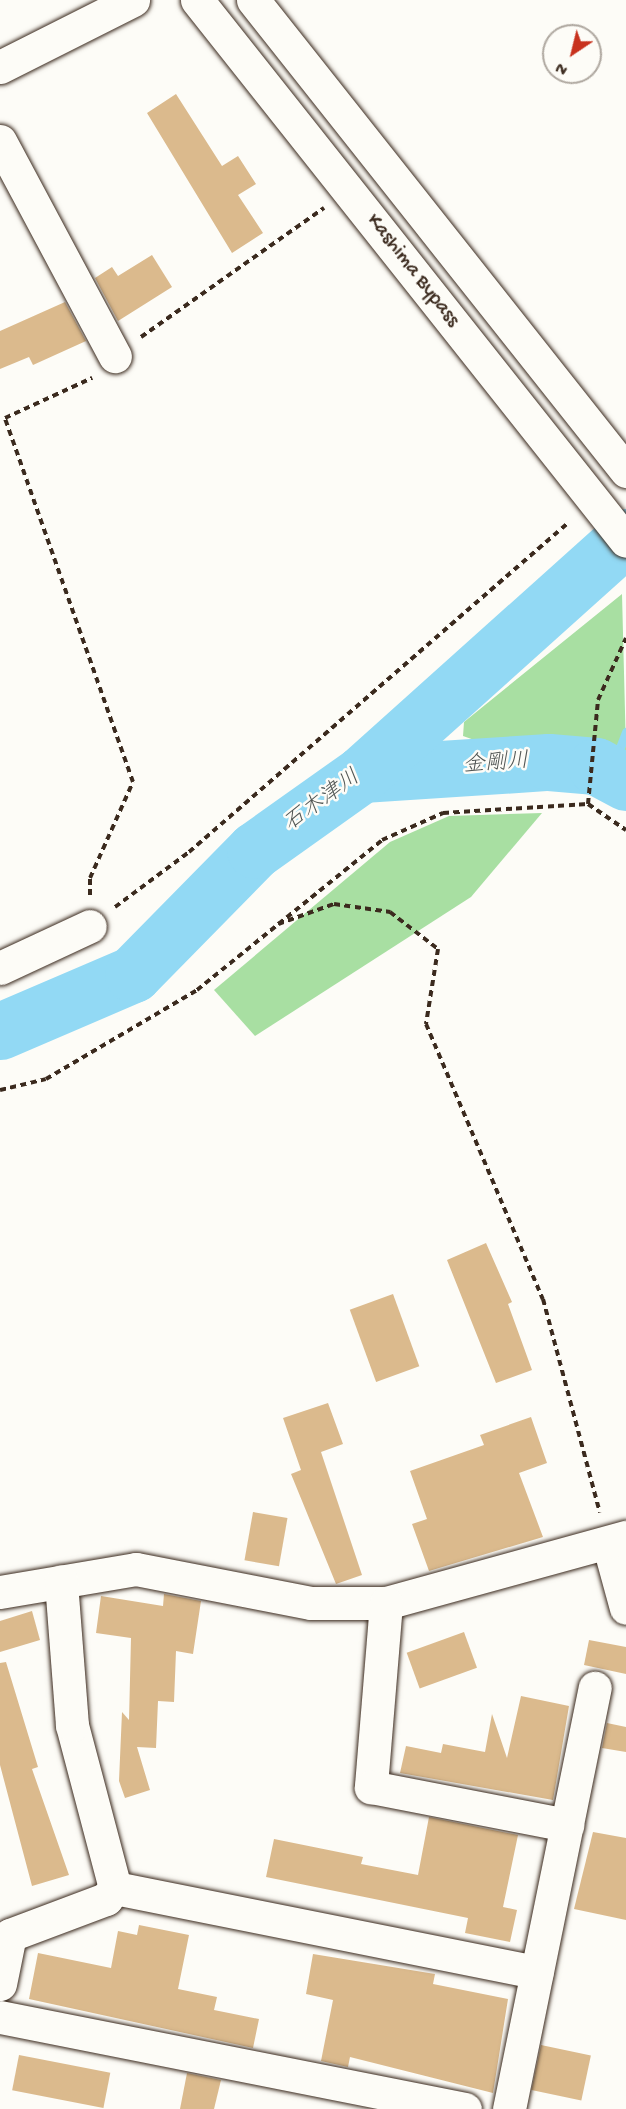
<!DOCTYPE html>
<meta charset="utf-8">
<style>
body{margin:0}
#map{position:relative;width:626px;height:2109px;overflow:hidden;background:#fdfcf7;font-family:"Gochi Hand","Klee One",sans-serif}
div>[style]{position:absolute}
.green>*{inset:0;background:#a8dfa2}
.stream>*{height:9px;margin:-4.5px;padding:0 4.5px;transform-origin:4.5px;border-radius:4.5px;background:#92d9f4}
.river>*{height:57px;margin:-28.5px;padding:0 28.5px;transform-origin:28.5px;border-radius:28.5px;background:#92d9f4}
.building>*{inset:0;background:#dbba8d;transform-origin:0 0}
.path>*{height:4px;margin-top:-2px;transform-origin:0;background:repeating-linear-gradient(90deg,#3b2a1e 0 6px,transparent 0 10.5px)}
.roads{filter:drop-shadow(0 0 2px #3b2a1e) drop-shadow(0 0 2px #3b2a1e)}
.street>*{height:33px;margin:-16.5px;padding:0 16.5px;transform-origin:16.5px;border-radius:16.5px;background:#fdfcf7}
.highway>*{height:33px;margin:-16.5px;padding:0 16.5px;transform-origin:16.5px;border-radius:16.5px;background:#fdfcf7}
span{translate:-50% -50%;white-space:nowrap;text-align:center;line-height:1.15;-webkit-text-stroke:5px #fdfcf7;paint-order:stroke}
.street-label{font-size:21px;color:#3b2a1e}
.water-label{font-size:22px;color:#515654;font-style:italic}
.north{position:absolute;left:542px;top:24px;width:60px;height:60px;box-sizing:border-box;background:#fdfcf7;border:2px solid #afa8a0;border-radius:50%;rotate:215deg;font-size:16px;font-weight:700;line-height:24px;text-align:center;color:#3b2a1e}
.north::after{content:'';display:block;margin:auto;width:21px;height:27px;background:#c8321e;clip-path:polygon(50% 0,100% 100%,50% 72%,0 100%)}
</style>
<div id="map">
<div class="green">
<i style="clip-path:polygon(622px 594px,626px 751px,618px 746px,480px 742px,463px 736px,464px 722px)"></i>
<i style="clip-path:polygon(542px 813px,471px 897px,255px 1036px,214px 990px,390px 842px,449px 816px)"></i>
</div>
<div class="stream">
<i style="left:611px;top:771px;width:42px;rotate:-69deg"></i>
</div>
<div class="river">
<i style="left:362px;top:774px;width:187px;rotate:-3.7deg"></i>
<i style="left:549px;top:762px;width:47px;rotate:4.9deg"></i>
<i style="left:596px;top:766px;width:34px;rotate:28deg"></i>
<i style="left:0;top:1031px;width:145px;rotate:-23.2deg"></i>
<i style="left:133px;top:974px;width:174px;rotate:-45.5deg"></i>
<i style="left:255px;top:850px;width:131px;rotate:-35.4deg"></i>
<i style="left:362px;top:774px;width:355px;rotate:-41.9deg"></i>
</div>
<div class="building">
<i style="clip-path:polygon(176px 94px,222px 166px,238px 156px,256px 184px,238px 195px,263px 233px,232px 253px,147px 113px)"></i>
<i style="clip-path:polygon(152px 255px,172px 287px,118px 321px,95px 278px,112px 267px,118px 276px)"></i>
<i style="clip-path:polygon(65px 302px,86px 341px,33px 365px,29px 357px,0 369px,0 331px)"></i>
<i style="clip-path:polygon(486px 1243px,512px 1302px,508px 1304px,532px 1370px,496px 1383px,447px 1260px)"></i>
<i style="left:393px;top:1294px;width:77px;height:46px;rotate:70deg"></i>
<i style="clip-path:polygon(328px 1403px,343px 1444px,321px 1452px,362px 1575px,336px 1584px,291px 1474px,301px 1470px,283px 1418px)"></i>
<i style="clip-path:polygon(531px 1417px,547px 1463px,519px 1473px,543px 1537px,429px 1571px,412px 1524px,427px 1519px,410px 1471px,484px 1445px,480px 1435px)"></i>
<i style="left:253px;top:1512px;width:35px;height:49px;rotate:10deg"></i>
<i style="clip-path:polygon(164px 1594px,201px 1601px,193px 1654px,176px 1651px,174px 1702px,158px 1701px,156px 1748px,137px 1747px,150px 1790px,125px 1798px,119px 1781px,122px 1712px,129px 1720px,131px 1638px,96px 1633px,101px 1596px,163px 1606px)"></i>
<i style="clip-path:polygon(32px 1611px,40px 1640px,0 1652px,0 1621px)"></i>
<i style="left:464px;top:1632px;width:38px;height:61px;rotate:70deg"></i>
<i style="clip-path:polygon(589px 1640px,626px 1647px,626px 1674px,584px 1665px)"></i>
<i style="clip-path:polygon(6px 1662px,38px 1767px,32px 1769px,69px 1875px,32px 1886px,0 1765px,0 1663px)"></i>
<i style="clip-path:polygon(521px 1696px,569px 1706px,553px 1800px,400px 1773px,406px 1746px,441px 1753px,443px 1744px,485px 1752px,492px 1714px,507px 1758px)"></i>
<i style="clip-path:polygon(607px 1723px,626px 1727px,626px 1752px,602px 1748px)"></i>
<i style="clip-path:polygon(429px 1817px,518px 1835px,503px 1907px,517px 1910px,510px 1942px,465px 1933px,468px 1918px,266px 1877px,274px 1839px,363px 1857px,361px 1864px,418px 1875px)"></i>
<i style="clip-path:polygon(593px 1832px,626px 1838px,626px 1920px,574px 1909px)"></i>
<i style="clip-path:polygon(139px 1925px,189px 1935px,178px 1989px,217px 1997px,214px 2010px,259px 2019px,253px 2048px,29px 1999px,38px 1953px,111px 1968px,118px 1931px,137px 1935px)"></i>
<i style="clip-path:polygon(313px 1954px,435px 1974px,433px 1984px,508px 1999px,493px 2093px,350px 2057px,348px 2067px,321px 2061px,333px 2000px,306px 1994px)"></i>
<i style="left:541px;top:2045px;width:51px;height:46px;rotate:12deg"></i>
<i style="left:19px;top:2055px;width:93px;height:36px;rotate:11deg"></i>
<i style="clip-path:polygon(187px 2073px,221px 2080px,214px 2109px,180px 2109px)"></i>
</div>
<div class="path">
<i style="left:141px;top:337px;width:224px;rotate:-35.2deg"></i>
<i style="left:588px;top:804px;width:104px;rotate:-84.5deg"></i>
<i style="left:598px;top:700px;width:68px;rotate:-65.7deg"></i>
<i style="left:90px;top:895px;width:17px;rotate:-90deg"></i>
<i style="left:90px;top:878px;width:105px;rotate:-65.9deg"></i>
<i style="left:133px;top:782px;width:386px;rotate:-109.4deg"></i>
<i style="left:5px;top:418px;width:96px;rotate:-24.7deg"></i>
<i style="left:115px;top:907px;width:92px;rotate:-36.6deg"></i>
<i style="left:189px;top:852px;width:503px;rotate:-40.97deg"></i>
<i style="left:278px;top:924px;width:59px;rotate:-19.7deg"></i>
<i style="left:334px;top:904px;width:57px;rotate:8.1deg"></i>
<i style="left:390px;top:912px;width:61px;rotate:37.6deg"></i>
<i style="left:438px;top:949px;width:76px;rotate:99.1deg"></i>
<i style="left:426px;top:1024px;width:299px;rotate:67deg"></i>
<i style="left:543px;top:1299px;width:221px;rotate:75.1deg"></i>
<i style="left:0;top:1090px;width:47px;rotate:-13.4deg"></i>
<i style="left:46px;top:1079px;width:175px;rotate:-30.5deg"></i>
<i style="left:197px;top:990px;width:238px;rotate:-39deg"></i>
<i style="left:382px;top:840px;width:67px;rotate:-23.9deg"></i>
<i style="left:443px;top:813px;width:145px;rotate:-3.6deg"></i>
<i style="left:588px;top:804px;width:46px;rotate:34.4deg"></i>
</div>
<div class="roads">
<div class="street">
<i style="left:0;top:67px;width:149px;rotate:-26.7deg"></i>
<i style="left:0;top:141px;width:244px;rotate:61.9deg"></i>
<i style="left:0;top:968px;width:99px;rotate:-25deg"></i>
<i style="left:609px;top:1546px;width:64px;rotate:74.7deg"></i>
<i style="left:0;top:1592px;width:138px;rotate:-9.6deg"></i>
<i style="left:136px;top:1569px;width:178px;rotate:11deg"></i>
<i style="left:311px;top:1603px;width:75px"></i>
<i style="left:386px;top:1603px;width:249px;rotate:-15.4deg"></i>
<i style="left:386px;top:1603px;width:185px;rotate:94.7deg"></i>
<i style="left:371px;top:1787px;width:200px;rotate:11deg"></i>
<i style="left:115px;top:1888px;width:430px;rotate:11.3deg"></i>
<i style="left:0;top:1984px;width:50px;rotate:-78.5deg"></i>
<i style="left:10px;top:1935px;width:103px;rotate:-20.6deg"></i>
<i style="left:106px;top:1899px;width:14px;rotate:-51deg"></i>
<i style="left:115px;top:1888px;width:169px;rotate:-104.8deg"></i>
<i style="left:72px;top:1725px;width:144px;rotate:-94.4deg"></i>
<i style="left:0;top:2017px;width:474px;rotate:11.2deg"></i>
<i style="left:509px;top:2109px;width:430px;rotate:-78.5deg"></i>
</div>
<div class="highway">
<i style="left:197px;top:0;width:690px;rotate:51.59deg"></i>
<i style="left:253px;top:0;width:601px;rotate:51.62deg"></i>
</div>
</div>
<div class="street-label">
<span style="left:412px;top:271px;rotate:52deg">Kashima Bypass</span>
</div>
<div class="water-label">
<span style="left:496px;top:765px;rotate:-4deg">金剛川</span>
<span style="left:323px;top:802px;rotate:-36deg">石木津川</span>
</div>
<div class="north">N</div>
</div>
